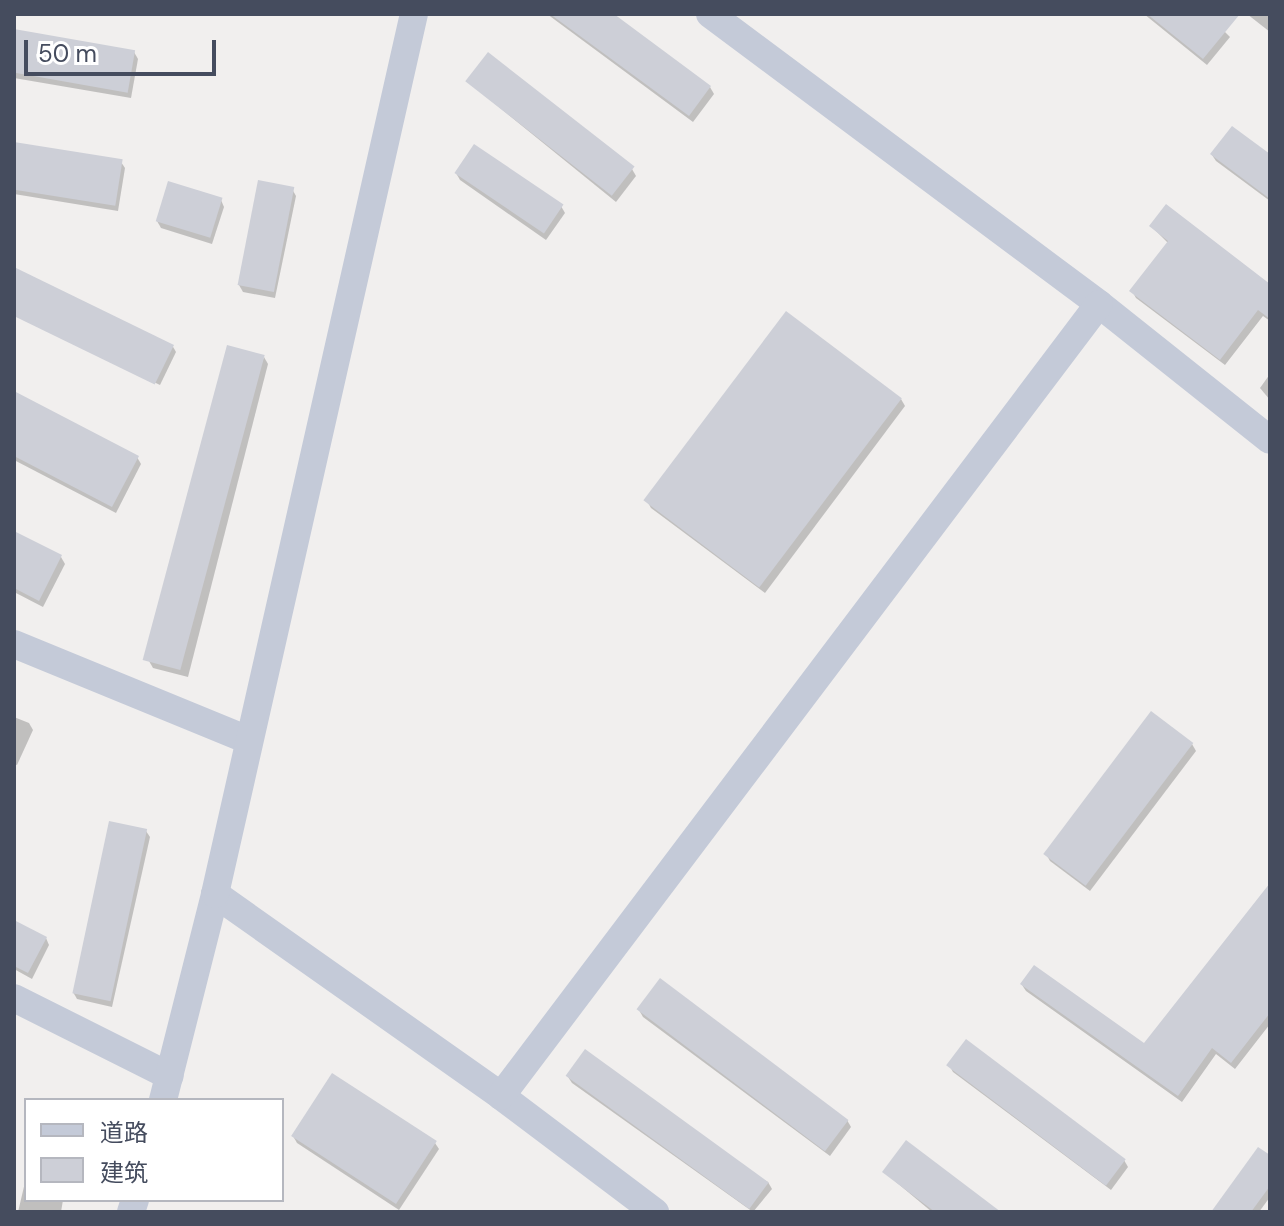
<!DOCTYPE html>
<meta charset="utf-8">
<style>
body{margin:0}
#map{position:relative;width:1284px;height:1226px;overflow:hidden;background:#f1efee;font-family:"DM Sans","Noto Sans SC",sans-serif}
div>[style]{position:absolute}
.shadow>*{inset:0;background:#0003}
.building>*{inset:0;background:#cdcfd7;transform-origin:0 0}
.street>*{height:28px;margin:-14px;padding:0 14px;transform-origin:14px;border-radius:14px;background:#c4cad8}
span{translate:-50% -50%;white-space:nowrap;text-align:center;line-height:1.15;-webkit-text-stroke:6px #fff;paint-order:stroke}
.frame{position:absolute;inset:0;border:16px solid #454c5e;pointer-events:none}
.legend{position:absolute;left:24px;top:1098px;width:260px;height:104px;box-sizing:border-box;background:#fff;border:2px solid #b5b7bf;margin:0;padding:10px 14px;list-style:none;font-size:24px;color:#454c5e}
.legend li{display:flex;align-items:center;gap:16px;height:40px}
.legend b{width:40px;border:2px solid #b5b7bf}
.scale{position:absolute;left:24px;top:40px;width:192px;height:36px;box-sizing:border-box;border:4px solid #454c5e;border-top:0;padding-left:10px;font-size:24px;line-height:28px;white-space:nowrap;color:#454c5e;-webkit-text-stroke:6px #fff;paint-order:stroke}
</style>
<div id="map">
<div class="shadow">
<i style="clip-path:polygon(547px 14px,611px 14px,710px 87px,714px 94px,693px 122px)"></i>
<i style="clip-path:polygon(1144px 14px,1207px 14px,1230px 37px,1207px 65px)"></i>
<i style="clip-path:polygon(1247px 14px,1270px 14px,1270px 32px)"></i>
<i style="clip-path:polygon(14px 31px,134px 52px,138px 59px,131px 98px,14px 78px)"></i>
<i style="clip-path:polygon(468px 82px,632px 169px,636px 176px,616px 202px)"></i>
<i style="clip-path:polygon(14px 144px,121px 162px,125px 168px,118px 211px,14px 194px)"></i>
<i style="clip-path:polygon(1212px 155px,1270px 157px,1270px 201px,1216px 161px)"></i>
<i style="clip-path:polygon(456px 173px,561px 206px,565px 213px,546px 240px,460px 180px)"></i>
<i style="clip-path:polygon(292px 189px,296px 196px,275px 298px,243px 292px,239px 285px)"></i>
<i style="clip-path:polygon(221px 200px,224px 207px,212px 244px,161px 228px,157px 221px)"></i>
<i style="clip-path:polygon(1151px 226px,1270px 286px,1270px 321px,1263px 316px,1225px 365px,1136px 298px,1132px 291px,1168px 243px)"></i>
<i style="clip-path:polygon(14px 269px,172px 345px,176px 352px,160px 385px,14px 315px)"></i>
<i style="clip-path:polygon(264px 357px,268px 364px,188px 677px,153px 668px,149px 661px)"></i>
<i style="clip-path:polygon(1270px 374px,1270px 400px,1260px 388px)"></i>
<i style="clip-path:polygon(14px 393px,137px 457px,141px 464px,116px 513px,14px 460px)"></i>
<i style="clip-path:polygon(901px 399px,905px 406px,765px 593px,651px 508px,647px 501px)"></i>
<i style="clip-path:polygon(14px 533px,61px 557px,65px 564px,43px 607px,14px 592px)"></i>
<i style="clip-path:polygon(14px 717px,29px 723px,33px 730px,17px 765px,14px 764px)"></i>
<i style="clip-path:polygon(1192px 744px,1196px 751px,1090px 891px,1050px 861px,1046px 854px)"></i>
<i style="clip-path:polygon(146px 831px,150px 837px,112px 1007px,77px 999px,73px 992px)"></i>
<i style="clip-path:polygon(1270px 889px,1270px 1024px,1235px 1069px,1216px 1054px,1182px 1102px,1026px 991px,1022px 985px,1145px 1046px)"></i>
<i style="clip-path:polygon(14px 922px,46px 938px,49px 945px,32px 979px,14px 969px)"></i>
<i style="clip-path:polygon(639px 1010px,847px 1120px,851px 1127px,830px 1156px,643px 1017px)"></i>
<i style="clip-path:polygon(949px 1065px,1124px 1160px,1128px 1167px,1111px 1190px,953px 1072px)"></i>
<i style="clip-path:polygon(568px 1077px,768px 1182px,772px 1189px,753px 1212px,572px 1083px)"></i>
<i style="clip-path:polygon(293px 1136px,435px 1143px,439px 1149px,399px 1210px,297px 1143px)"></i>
<i style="clip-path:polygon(1270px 1158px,1270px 1197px,1259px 1212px,1214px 1212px)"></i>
<i style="clip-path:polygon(884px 1172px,998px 1212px,932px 1212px)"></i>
<i style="clip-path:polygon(26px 1178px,26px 1200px,63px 1200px,61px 1212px,18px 1212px)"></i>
</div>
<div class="building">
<i style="clip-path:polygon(550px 14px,614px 14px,711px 86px,689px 116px)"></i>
<i style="clip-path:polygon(1147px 14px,1240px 14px,1203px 59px)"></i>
<i style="left:14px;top:29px;width:123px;height:43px;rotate:10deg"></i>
<i style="left:488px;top:52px;width:186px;height:37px;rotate:38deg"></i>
<i style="clip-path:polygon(1232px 126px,1270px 154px,1270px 199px,1210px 154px)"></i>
<i style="left:14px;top:142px;width:110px;height:47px;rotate:9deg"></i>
<i style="left:474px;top:144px;width:108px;height:35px;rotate:34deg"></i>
<i style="left:258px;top:180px;width:37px;height:107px;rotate:11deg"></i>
<i style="left:168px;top:181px;width:57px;height:42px;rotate:17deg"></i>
<i style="clip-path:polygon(1166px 204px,1270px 284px,1270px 319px,1258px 310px,1220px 360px,1129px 291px,1168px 241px,1149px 226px)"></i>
<i style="left:14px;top:267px;width:178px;height:44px;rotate:26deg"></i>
<i style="left:786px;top:311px;width:145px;height:237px;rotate:37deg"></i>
<i style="left:227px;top:345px;width:39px;height:326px;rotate:15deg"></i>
<i style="clip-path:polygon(14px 391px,139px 456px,112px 507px,14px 456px)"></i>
<i style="clip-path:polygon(14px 531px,62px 555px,39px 601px,14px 588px)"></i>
<i style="left:1151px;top:711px;width:53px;height:179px;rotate:37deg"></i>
<i style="left:109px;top:821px;width:39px;height:176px;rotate:12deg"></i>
<i style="clip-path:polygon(1270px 883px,1270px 1013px,1231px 1063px,1212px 1048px,1178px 1096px,1020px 984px,1034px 965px,1144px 1043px)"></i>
<i style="clip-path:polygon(14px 920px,47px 937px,28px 973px,14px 966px)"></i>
<i style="left:660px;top:978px;width:236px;height:39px;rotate:37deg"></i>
<i style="left:966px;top:1039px;width:200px;height:33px;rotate:37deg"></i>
<i style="left:585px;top:1049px;width:227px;height:33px;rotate:36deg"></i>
<i style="left:332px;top:1073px;width:125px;height:75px;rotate:33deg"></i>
<i style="clip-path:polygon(906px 1140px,1001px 1212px,935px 1212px,882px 1172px)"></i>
<i style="clip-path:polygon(1258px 1147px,1270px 1155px,1270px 1186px,1251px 1212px,1211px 1212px)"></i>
</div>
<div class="street">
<i style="left:710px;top:14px;width:485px;rotate:36.7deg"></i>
<i style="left:1099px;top:304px;width:218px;rotate:38.5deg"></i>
<i style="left:14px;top:644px;width:253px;rotate:22.3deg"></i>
<i style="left:215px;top:894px;width:350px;rotate:35.2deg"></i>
<i style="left:501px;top:1096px;width:193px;rotate:37deg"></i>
<i style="left:14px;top:998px;width:174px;rotate:26.6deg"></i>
<i style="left:501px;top:1096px;width:992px;rotate:-52.95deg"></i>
<i style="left:163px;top:1100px;width:212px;rotate:-75.8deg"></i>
<i style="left:215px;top:894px;width:902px;rotate:-77.26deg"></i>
<i style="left:131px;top:1212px;width:13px;rotate:-72deg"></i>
</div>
<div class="frame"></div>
<ul class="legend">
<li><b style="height:10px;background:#c4cad8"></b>道路</li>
<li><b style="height:22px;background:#cdcfd7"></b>建筑</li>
</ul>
<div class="scale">50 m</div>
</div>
